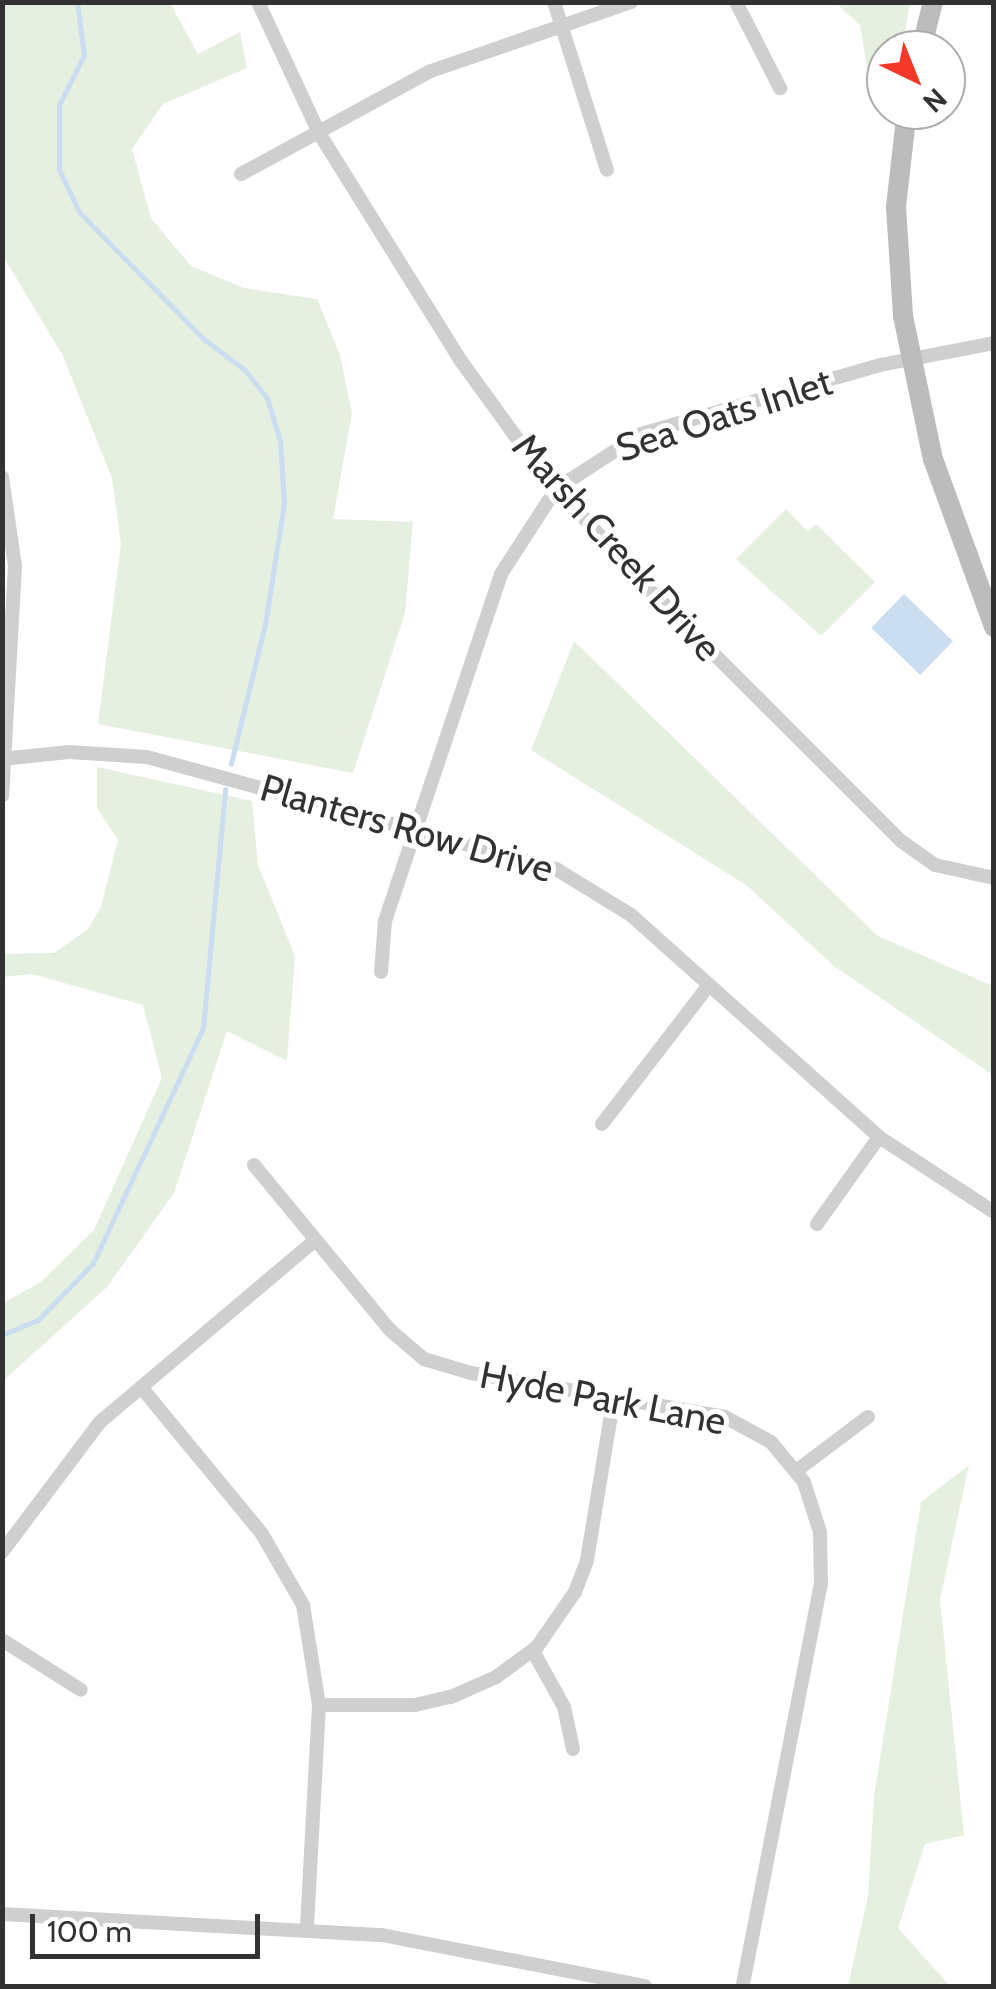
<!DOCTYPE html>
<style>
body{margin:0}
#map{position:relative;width:996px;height:1989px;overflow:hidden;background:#fff;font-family:Cabin,sans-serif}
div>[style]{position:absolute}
.green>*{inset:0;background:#e6f0e0}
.water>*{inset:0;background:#cbddf0;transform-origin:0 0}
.stream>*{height:5px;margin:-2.5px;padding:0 2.5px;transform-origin:2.5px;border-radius:2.5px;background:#cbddf0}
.minor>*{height:14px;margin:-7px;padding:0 7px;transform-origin:7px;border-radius:7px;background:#cfcfcf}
.secondary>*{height:20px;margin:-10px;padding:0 10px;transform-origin:10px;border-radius:10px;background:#bcbcbc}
span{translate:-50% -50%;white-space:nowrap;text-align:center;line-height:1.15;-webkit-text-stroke:10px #fff;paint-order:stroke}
.street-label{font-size:38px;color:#323232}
.frame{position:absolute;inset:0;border:5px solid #323232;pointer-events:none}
.north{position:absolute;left:866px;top:30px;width:100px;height:100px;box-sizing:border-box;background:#fff;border:2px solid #adadad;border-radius:50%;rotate:137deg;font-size:28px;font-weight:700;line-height:40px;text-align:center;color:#323232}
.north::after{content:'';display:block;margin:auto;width:35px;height:45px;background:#f4382a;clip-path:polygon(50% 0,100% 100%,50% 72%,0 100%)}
.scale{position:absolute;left:30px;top:1914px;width:230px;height:45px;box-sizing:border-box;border:5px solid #323232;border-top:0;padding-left:12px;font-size:30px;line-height:35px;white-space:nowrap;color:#323232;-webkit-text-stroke:8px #fff;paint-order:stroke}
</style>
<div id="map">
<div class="green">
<i style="clip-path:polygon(2px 3px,170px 3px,198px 54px,240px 32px,247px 68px,163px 104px,132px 149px,151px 218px,191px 266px,244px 288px,317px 299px,340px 355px,352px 413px,333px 519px,413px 522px,405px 613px,353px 773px,98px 724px,121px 544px,112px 478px,63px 356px,3px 256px)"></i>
<i style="clip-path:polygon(836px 3px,910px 3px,902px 50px,886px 50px,886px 91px,870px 85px,860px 25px)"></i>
<i style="clip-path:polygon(786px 509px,808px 532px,816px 524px,875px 582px,821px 636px,736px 559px)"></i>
<i style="clip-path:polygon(574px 641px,878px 936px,993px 986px,993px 1075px,834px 966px,746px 885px,531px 750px)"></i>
<i style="clip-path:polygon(97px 767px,252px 801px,258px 865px,295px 956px,287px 1061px,227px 1031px,174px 1193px,107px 1287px,3px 1381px,3px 1303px,41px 1282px,94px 1230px,162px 1078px,143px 1005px,32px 974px,3px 977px,3px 954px,54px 953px,88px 929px,101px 907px,118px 840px,97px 808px)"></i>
<i style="clip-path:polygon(969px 1465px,940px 1599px,964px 1835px,925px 1844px,898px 1928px,950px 1986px,848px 1986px,868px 1896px,874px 1796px,921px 1502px)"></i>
</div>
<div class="water">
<i style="left:904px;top:594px;width:68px;height:47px;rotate:44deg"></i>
</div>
<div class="stream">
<i style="left:77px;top:2px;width:53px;rotate:82.5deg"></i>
<i style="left:84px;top:55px;width:56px;rotate:116.6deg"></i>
<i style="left:59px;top:105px;width:64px;rotate:90deg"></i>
<i style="left:59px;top:169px;width:47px;rotate:65.1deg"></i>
<i style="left:79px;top:212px;width:180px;rotate:45.5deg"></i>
<i style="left:205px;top:340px;width:50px;rotate:36.9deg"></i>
<i style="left:245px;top:370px;width:36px;rotate:52deg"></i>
<i style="left:267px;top:398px;width:45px;rotate:73.2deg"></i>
<i style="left:280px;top:441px;width:62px;rotate:86.3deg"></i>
<i style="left:284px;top:503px;width:122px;rotate:98.9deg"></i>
<i style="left:265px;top:624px;width:144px;rotate:103.7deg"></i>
<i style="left:2px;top:1335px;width:39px;rotate:-23deg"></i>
<i style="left:38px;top:1320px;width:79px;rotate:-46deg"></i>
<i style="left:93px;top:1263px;width:259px;rotate:-64.9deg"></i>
<i style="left:203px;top:1028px;width:240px;rotate:-84.7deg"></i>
</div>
<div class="minor">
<i style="left:258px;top:2px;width:145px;rotate:65deg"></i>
<i style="left:319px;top:133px;width:269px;rotate:58.1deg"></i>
<i style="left:461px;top:361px;width:130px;rotate:54.1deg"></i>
<i style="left:537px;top:466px;width:152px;rotate:47.9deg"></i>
<i style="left:639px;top:579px;width:371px;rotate:45deg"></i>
<i style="left:901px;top:841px;width:42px;rotate:35.2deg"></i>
<i style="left:935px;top:865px;width:60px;rotate:12.4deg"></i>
<i style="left:554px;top:2px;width:176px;rotate:72.5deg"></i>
<i style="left:736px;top:2px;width:97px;rotate:62.9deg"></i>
<i style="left:241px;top:174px;width:216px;rotate:-28.5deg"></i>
<i style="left:431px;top:71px;width:212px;rotate:-19deg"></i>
<i style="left:2px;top:477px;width:90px;rotate:81.7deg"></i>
<i style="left:15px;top:566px;width:230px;rotate:93.2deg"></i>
<i style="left:2px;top:759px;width:67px;rotate:-6deg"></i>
<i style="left:69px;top:752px;width:78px;rotate:3.7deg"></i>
<i style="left:147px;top:757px;width:424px;rotate:15.3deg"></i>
<i style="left:556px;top:869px;width:88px;rotate:31.5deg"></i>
<i style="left:631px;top:915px;width:333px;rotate:41.8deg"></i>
<i style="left:879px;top:1137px;width:137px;rotate:33.1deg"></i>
<i style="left:381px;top:972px;width:51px;rotate:-85.5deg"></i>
<i style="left:385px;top:921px;width:366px;rotate:-71.5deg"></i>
<i style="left:501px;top:574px;width:101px;rotate:-57.1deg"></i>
<i style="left:556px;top:489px;width:101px;rotate:-32.9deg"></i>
<i style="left:641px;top:434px;width:249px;rotate:-16.1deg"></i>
<i style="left:880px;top:365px;width:116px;rotate:-10.9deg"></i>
<i style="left:602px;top:1124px;width:175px;rotate:-52.4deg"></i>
<i style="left:254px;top:1165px;width:214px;rotate:50.5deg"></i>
<i style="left:390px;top:1330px;width:45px;rotate:40.5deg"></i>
<i style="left:424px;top:1359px;width:49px;rotate:16.6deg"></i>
<i style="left:471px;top:1373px;width:258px;rotate:9.8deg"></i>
<i style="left:725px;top:1417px;width:52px;rotate:28.5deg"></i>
<i style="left:771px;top:1442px;width:52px;rotate:50.5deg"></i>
<i style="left:804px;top:1482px;width:52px;rotate:72.3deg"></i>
<i style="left:820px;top:1532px;width:51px;rotate:88.9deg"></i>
<i style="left:821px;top:1583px;width:410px;rotate:101deg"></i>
<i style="left:817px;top:1224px;width:107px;rotate:-54.5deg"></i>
<i style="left:141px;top:1387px;width:190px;rotate:50.5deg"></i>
<i style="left:262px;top:1534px;width:82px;rotate:60deg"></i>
<i style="left:303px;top:1605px;width:101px;rotate:80.9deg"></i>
<i style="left:319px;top:1705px;width:224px;rotate:93.1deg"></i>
<i style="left:796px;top:1471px;width:90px;rotate:-36.9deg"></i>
<i style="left:2px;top:1552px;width:163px;rotate:-53deg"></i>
<i style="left:100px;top:1422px;width:282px;rotate:-40.2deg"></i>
<i style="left:2px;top:1640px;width:93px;rotate:32.3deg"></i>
<i style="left:533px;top:1651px;width:64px;rotate:61deg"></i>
<i style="left:564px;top:1707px;width:43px;rotate:77.9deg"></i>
<i style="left:319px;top:1705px;width:96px"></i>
<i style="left:415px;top:1705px;width:37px;rotate:-13deg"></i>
<i style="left:451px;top:1697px;width:49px;rotate:-24deg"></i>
<i style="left:496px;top:1677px;width:51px;rotate:-36.2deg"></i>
<i style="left:537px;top:1647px;width:67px;rotate:-55.4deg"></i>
<i style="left:575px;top:1592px;width:34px;rotate:-69deg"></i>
<i style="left:587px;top:1560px;width:165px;rotate:-80.6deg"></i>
<i style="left:2px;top:1914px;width:381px;rotate:3.2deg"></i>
<i style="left:382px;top:1935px;width:268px;rotate:11deg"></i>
</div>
<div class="secondary">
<i style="left:921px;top:50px;width:49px;rotate:-76deg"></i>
<i style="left:907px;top:110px;width:98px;rotate:96.5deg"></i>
<i style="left:896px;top:207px;width:109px;rotate:86.3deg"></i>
<i style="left:903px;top:316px;width:146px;rotate:78.2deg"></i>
<i style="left:933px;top:459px;width:179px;rotate:70deg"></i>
</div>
<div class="street-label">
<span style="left:724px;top:415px;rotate:-18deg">Sea Oats Inlet</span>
<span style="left:617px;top:547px;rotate:48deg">Marsh Creek Drive</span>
<span style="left:407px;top:828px;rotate:16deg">Planters Row Drive</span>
<span style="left:603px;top:1398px;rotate:11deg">Hyde Park Lane</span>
</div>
<div class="frame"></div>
<div class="north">N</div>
<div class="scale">100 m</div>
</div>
